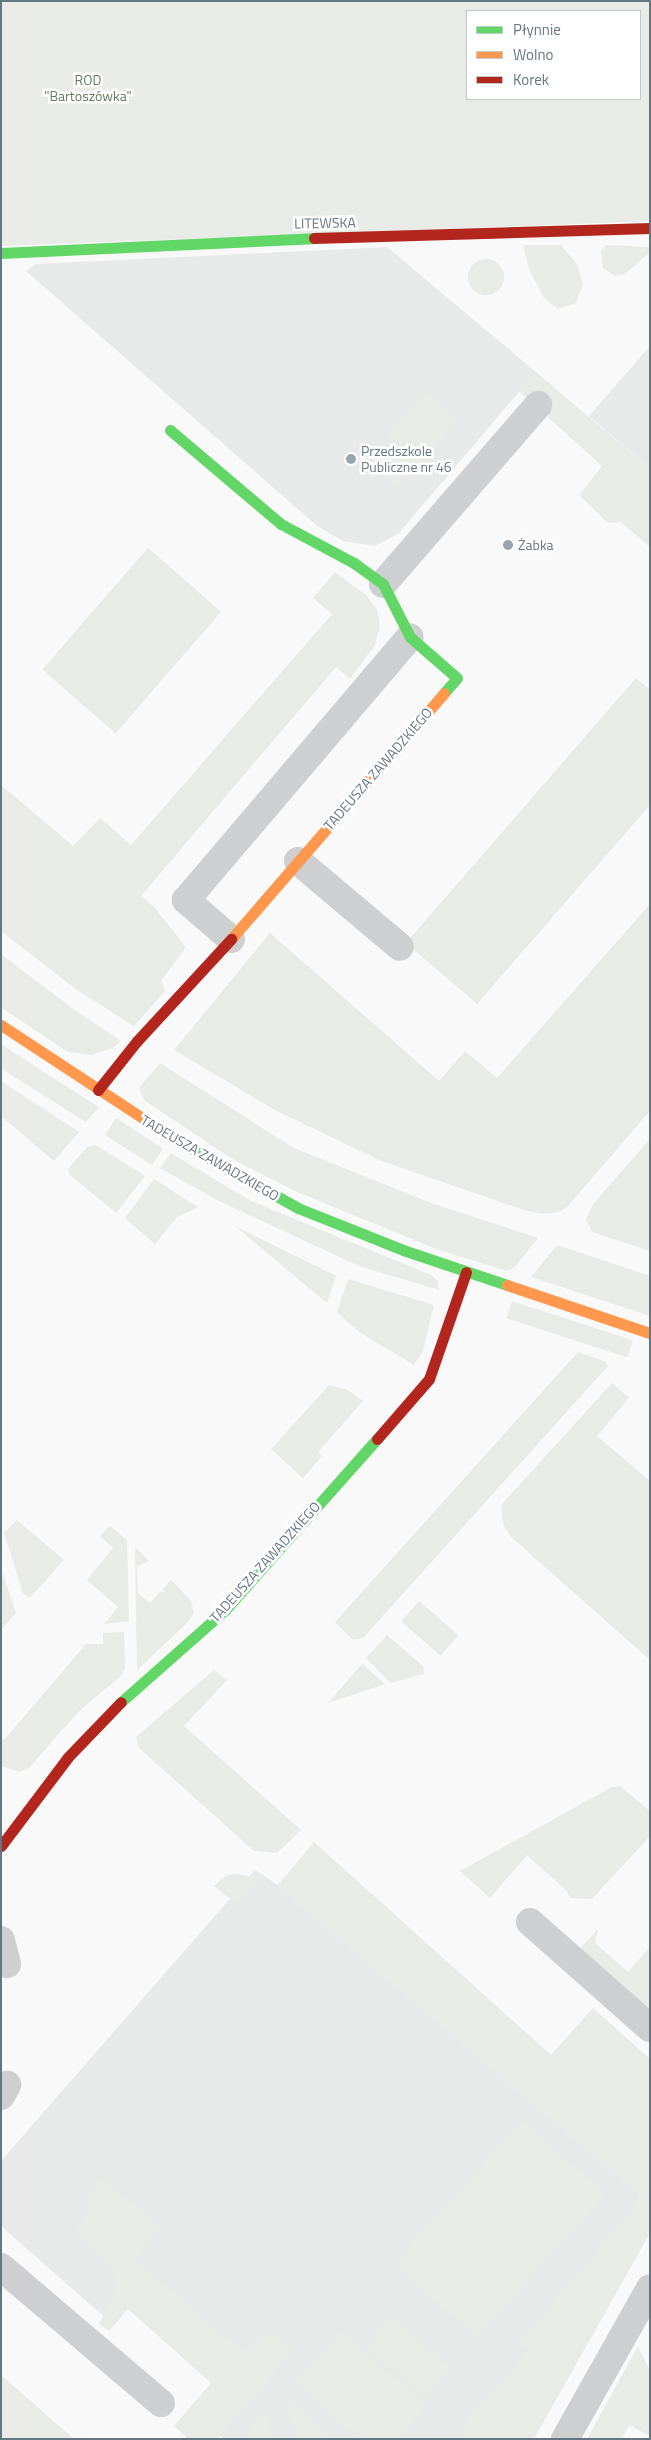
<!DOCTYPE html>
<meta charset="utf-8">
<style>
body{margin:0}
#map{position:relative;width:651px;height:2440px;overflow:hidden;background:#f9f9f9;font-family:"Titillium Web",sans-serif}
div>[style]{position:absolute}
.built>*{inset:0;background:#e8e9e9}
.green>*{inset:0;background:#e8ebe6;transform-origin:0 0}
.round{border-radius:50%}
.street>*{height:28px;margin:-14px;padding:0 14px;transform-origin:14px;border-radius:14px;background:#cecfd0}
.fast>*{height:11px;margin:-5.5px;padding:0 5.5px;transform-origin:5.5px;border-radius:5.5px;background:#63d668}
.slow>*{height:11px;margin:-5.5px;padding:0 5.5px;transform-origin:5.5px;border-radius:5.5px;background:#ff974d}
.jam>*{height:11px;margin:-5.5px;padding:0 5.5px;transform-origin:5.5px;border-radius:5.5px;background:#b3261e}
.dots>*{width:14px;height:14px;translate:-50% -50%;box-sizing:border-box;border:2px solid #fff;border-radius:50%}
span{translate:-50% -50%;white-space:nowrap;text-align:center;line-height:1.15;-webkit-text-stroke:5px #fff;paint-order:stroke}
.park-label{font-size:14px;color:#687a64}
.street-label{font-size:14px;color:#657683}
.poi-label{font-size:14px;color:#657683}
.left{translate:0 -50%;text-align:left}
.frame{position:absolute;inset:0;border:2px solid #657683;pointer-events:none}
.legend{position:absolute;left:466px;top:10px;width:175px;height:90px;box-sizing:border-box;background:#fff;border:1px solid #c1c8cd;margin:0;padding:6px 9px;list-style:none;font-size:15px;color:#657683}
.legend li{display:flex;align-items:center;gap:10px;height:25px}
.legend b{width:25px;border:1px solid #c1c8cd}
</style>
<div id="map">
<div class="built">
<i style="clip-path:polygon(387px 247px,536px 372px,398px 534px,375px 546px,343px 541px,317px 526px,26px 271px,36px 264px)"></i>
<i style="clip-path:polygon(650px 346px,650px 469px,589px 416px)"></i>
<i style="clip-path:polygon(255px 1870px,278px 1885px,640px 2194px,523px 2439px,224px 2439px,196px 2413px,223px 2383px,131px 2301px,111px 2323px,1px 2226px,1px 2161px)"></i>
</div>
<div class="green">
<i style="clip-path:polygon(evenodd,1px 1px,650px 1px,650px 221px,1px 246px,1px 1px,467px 11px,640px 11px,640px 99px,467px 99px,467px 11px)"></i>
<i style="clip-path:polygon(523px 245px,561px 245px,577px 264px,583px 284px,576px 303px,558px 309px,544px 298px,529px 269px)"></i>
<i style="clip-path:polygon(606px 245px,650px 247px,650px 252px,625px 274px,615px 276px,603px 268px,601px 251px)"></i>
<i class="round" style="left:468px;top:259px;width:36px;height:36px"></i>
<i style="clip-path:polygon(536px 372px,650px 469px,650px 547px,621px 522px,608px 523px,579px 495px,602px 466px,519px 391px)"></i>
<i style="left:426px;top:392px;width:43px;height:90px;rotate:41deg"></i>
<i style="left:148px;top:548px;width:97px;height:161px;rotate:41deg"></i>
<i style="clip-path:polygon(335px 572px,366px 595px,377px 610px,380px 626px,375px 645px,350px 679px,336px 667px,141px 896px,154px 907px,186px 947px,161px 981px,165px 991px,134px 1026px,77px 990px,1px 931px,1px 785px,73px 846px,100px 818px,131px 845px,332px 614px,313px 598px)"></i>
<i style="clip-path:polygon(636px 678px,650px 690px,650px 805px,477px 1004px,406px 943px)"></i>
<i style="clip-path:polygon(650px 904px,650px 1111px,568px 1206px,559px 1212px,543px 1214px,524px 1210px,379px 1160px,273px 1109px,174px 1050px,270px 933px,439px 1081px,465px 1051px,497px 1078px)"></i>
<i style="clip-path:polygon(1px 954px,73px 1009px,121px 1041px,113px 1048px,91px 1055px,68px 1052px,9px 1013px,1px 1007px)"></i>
<i style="clip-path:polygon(1px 1044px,53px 1078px,99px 1107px,86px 1122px,5px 1071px,1px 1068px)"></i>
<i style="clip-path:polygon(160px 1063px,294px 1148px,431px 1203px,538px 1238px,514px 1268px,507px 1271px,439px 1250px,297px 1192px,234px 1160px,145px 1101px,139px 1088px)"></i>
<i style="clip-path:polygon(1px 1081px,79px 1132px,54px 1161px,1px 1116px)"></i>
<i style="left:116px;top:1118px;width:56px;height:20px;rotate:33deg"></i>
<i style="clip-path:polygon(650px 1139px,650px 1251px,592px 1232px,586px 1219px,594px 1203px)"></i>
<i style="clip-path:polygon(96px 1145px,145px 1176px,116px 1213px,70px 1175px,68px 1169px,87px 1147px)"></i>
<i style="clip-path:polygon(171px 1153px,251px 1201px,431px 1275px,438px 1281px,439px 1290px,359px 1266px,219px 1201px,160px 1168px)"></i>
<i style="clip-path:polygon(154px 1179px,198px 1207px,177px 1217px,155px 1244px,125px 1218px)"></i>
<i style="clip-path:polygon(235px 1226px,336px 1276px,327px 1303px)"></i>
<i style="clip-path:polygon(557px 1245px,650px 1276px,650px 1316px,531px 1277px)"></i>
<i style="clip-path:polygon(348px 1279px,434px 1305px,423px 1351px,414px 1365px,359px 1332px,337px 1312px)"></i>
<i style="left:512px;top:1301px;width:127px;height:18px;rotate:18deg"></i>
<i style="clip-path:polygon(578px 1352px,604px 1361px,608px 1366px,363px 1638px,353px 1640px,335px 1622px)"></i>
<i style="clip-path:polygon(612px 1383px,629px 1398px,597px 1436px,650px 1481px,650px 1660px,510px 1536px,504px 1526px,501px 1510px,503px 1503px)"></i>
<i style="clip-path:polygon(329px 1385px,348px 1390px,363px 1401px,318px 1452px,322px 1456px,303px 1478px,271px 1449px)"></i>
<i style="clip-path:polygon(17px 1520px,64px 1560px,30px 1598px,23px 1594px,4px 1533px)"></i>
<i style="clip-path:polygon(110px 1526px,127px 1540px,129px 1621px,104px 1624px,118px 1607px,87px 1580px,113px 1548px,100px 1536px)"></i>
<i style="clip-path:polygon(135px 1547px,149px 1561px,137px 1566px,138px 1593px,150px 1603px,160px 1592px,164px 1592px,163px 1589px,171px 1580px,191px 1601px,194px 1613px,186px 1624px,137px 1670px)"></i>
<i style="clip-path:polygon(1px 1568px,16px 1613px,1px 1630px)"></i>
<i style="left:419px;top:1601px;width:52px;height:27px;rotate:41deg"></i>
<i style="clip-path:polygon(124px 1632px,125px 1667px,122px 1675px,78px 1712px,29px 1768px,19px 1772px,1px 1766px,1px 1738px,4px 1740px,86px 1644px,103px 1644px,103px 1633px)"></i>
<i style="clip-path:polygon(387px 1635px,423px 1666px,424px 1674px,391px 1683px,366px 1658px)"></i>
<i style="clip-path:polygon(362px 1664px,385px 1684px,328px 1703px)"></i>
<i style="clip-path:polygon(214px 1670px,227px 1680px,184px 1726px,301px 1830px,277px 1853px,254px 1851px,138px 1747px,136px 1737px)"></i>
<i style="clip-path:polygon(620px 1786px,650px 1811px,650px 1836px,592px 1899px,570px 1898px,567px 1891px,527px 1855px,490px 1898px,460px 1871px,612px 1787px)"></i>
<i style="clip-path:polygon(314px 1842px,551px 2055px,593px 2008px,650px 2059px,650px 2233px,534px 2439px,461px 2439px,462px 2426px,528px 2351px,519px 2343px,628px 2215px,640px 2194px,278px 1885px)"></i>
<i style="clip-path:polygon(239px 1874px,261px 1880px,237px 1904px,214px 1886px,227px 1875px)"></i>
<i style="clip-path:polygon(598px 1929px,595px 1943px,628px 1972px,650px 1947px,650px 2021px,575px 1954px)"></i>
<i style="left:523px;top:2120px;width:111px;height:193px;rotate:42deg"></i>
<i style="clip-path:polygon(102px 2178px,161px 2228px,135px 2259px,224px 2336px,248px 2351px,272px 2329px,294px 2350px,218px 2439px,188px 2439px,174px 2426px,211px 2383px,128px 2309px,109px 2331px,99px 2324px,114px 2295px,115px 2276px,105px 2259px,73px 2232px,89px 2214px,89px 2193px)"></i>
<i style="left:393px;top:2316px;width:78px;height:40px;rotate:42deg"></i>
<i style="clip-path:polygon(341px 2331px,426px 2405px,397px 2439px,359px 2439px,295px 2383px)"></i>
<i style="clip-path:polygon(638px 2346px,650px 2371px,650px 2436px,629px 2425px,622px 2439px,587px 2439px)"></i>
<i style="clip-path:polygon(1px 2375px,74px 2439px,1px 2439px)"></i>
<i style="clip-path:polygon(289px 2399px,333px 2439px,302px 2439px,296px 2433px,288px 2413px)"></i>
<i style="clip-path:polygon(267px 2410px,272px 2439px,251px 2439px,246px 2434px)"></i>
</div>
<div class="street">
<i style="left:383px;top:584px;width:237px;rotate:-49.1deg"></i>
<i style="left:298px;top:861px;width:133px;rotate:40.1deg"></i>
<i style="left:231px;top:939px;width:60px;rotate:-139.1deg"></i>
<i style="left:186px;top:900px;width:345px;rotate:-49.6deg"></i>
<i style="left:530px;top:1922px;width:160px;rotate:41.5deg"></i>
<i style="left:1px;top:1940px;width:25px;rotate:76deg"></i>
<i style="left:1px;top:2096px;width:13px;rotate:-61deg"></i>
<i style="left:1px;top:2267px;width:210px;rotate:40.4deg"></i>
<i style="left:565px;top:2439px;width:173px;rotate:-60.6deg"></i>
</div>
<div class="fast">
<i style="left:1px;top:253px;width:313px;rotate:-2.7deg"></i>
<i style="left:170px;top:430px;width:145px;rotate:40.3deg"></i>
<i style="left:281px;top:524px;width:83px;rotate:28.1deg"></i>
<i style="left:354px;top:563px;width:36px;rotate:36deg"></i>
<i style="left:383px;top:584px;width:59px;rotate:63deg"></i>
<i style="left:410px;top:637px;width:62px;rotate:41.1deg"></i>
<i style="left:457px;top:678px;width:20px;rotate:131deg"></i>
<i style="left:176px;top:1140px;width:140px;rotate:29.1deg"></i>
<i style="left:298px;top:1208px;width:113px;rotate:21.8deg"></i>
<i style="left:403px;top:1250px;width:110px;rotate:18.6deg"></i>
<i style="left:121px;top:1702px;width:139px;rotate:-41.5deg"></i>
<i style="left:225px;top:1610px;width:229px;rotate:-48.4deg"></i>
</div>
<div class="slow">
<i style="left:231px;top:939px;width:325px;rotate:-49.1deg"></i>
<i style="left:1px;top:1025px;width:209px;rotate:33.3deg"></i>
<i style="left:507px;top:1285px;width:151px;rotate:18.6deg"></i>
</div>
<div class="jam">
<i style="left:314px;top:238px;width:336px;rotate:-1.7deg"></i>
<i style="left:98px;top:1090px;width:63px;rotate:-51.5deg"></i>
<i style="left:137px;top:1041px;width:139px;rotate:-47.3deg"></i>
<i style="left:377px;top:1439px;width:79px;rotate:-49.1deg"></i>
<i style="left:429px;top:1379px;width:113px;rotate:-70.9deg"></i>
<i style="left:1px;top:1846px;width:111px;rotate:-53deg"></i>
<i style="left:68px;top:1757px;width:76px;rotate:-46.1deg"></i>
</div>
<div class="dots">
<i style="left:351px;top:459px;background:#99a4ac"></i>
<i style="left:508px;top:545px;background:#99a4ac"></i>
</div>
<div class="park-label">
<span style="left:88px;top:88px">ROD<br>"Bartoszówka"</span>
</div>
<div class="street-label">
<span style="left:325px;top:223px;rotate:-1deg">LITEWSKA</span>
<span style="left:378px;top:769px;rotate:-49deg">TADEUSZA ZAWADZKIEGO</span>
<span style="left:210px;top:1158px;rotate:30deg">TADEUSZA ZAWADZKIEGO</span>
<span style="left:265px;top:1562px;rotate:-48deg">TADEUSZA ZAWADZKIEGO</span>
</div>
<div class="poi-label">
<span class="left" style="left:361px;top:459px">Przedszkole<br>Publiczne nr 46</span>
<span class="left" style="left:518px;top:545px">Żabka</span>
</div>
<div class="frame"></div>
<ul class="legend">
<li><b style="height:6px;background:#63d668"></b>Płynnie</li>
<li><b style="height:6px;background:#ff974d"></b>Wolno</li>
<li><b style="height:6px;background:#b3261e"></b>Korek</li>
</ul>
</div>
